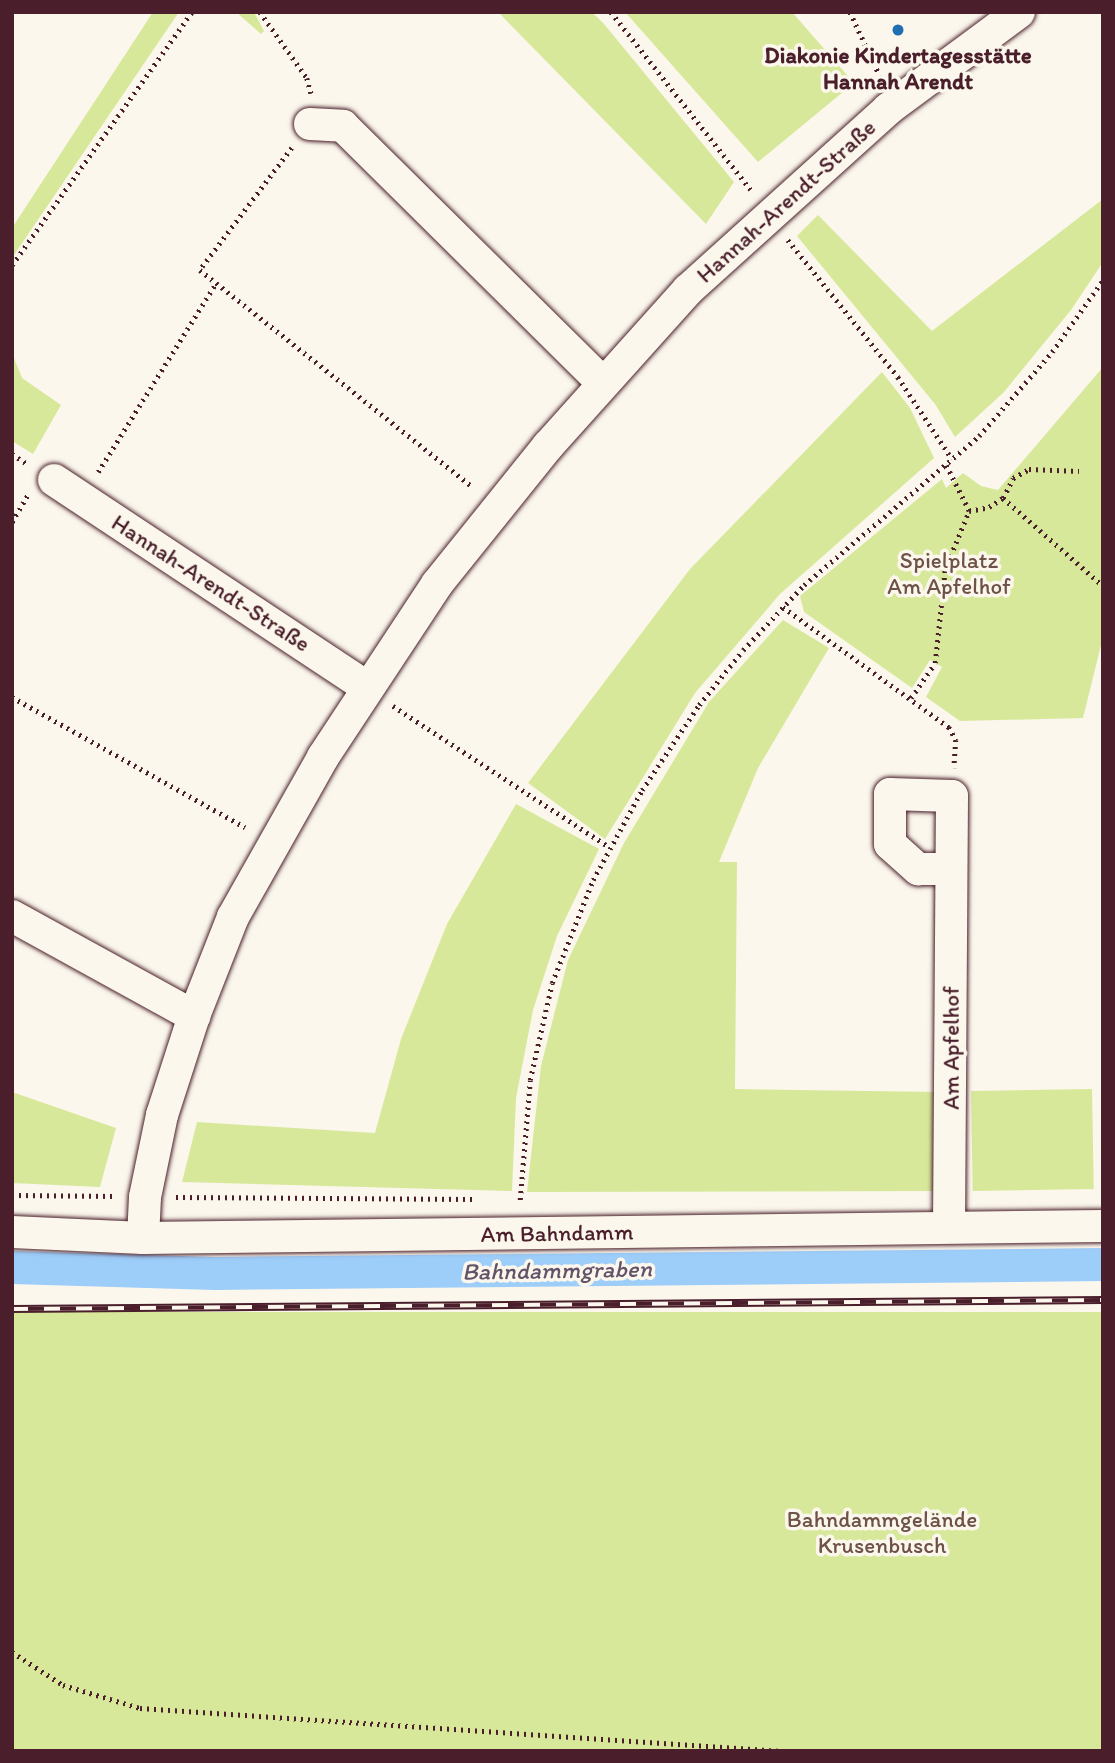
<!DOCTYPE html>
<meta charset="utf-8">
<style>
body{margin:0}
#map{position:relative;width:1115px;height:1763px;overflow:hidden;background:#fbf7ec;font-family:Itim,sans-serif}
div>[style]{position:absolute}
.green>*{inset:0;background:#d8e89b;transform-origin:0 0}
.canal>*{height:33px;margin:-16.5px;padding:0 16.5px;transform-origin:16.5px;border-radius:16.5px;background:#9dcdf9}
.path>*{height:4.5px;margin-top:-2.25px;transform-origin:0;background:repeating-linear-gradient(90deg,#4a1f2b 0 2px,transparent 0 7px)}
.roads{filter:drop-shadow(0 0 2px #4a1f2b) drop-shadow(0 0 2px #4a1f2b)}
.street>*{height:32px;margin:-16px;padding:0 16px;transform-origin:16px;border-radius:16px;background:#fbf7ec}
.rail>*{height:8px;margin-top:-4px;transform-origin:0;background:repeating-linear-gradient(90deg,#fbf7ec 0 16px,#4a1f2b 0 32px);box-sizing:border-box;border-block:2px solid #4a1f2b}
.dots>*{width:19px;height:19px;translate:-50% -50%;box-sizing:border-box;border:4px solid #fbf7ec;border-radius:50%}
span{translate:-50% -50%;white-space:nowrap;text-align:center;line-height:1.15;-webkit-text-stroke:7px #fbf7ec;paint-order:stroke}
.poi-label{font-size:23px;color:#4a1f2b;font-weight:700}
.street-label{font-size:23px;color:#4a1f2b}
.park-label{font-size:23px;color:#6e5147}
.water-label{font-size:24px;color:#635369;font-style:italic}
.frame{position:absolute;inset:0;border:14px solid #4a1f2b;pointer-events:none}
</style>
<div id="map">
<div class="green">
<i style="clip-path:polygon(153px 12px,179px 12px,12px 258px,12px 228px)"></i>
<i style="clip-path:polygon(236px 12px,254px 12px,264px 31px,261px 34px)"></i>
<i style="clip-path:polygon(498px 12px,592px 12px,604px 24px,734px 182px,706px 224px)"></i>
<i style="clip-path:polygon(625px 12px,792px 12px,854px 83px,758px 162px)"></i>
<i style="clip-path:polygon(1103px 199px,1103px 262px,1071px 310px,1004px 392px,955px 437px,935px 404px,797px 236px,818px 215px,932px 331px)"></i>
<i style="clip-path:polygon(12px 353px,22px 378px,61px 405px,33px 454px,12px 441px)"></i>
<i style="clip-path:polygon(1103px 367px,1103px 637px,1083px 718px,960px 721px,926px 697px,942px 667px,930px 660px,912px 688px,804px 612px,800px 596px,942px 479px,946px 488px,963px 473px,981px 486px,998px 490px)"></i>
<i style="clip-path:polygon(882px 372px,910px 408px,934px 458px,780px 594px,695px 693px,605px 839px,528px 783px,690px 569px)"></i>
<i style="clip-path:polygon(783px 620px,829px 648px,758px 768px,719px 862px,737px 862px,735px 1089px,938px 1092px,938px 1191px,527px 1192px,541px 1066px,568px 960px,624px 843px,709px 702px)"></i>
<i style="clip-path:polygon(516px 804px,599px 849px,557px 936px,533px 1010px,516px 1098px,512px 1191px,182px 1182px,197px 1122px,375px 1133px,401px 1039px,447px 924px)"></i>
<i style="left:1092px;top:1089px;width:100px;height:121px;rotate:89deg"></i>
<i style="clip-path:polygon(12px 1092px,116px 1128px,100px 1187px,12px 1183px)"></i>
<i style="left:1103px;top:1312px;width:439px;height:1091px;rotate:90deg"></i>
</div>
<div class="canal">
<i style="left:12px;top:1267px;width:203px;rotate:1.7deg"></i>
<i style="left:215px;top:1273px;width:888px;rotate:-0.58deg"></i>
</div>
<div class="path">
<i style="left:260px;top:12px;width:81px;rotate:54.5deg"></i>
<i style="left:307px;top:78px;width:16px;rotate:75deg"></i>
<i style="left:611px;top:12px;width:226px;rotate:51.8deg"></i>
<i style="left:850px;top:12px;width:71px;rotate:64.9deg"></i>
<i style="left:292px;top:148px;width:153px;rotate:127deg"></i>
<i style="left:200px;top:270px;width:347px;rotate:38.5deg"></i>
<i style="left:788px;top:240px;width:176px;rotate:51.2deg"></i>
<i style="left:898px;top:377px;width:98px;rotate:56.6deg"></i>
<i style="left:12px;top:265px;width:310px;rotate:-54.6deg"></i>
<i style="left:12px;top:454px;width:20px;rotate:33deg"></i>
<i style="left:98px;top:472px;width:223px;rotate:-58deg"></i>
<i style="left:1003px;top:498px;width:133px;rotate:41.3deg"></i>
<i style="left:969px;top:511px;width:20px;rotate:-11deg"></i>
<i style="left:989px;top:507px;width:17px;rotate:-33deg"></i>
<i style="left:1003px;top:498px;width:22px;rotate:-63deg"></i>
<i style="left:1013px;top:478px;width:18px;rotate:-29deg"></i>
<i style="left:1029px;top:469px;width:50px;rotate:2.3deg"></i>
<i style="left:12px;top:522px;width:32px;rotate:-60deg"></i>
<i style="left:783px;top:607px;width:205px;rotate:35.9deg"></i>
<i style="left:949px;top:727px;width:15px;rotate:62deg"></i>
<i style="left:956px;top:740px;width:28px;rotate:94deg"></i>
<i style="left:12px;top:697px;width:267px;rotate:29.2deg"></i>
<i style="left:911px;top:698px;width:42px;rotate:-55.6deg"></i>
<i style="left:935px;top:663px;width:95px;rotate:-83.9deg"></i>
<i style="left:945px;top:569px;width:63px;rotate:-67.5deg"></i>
<i style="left:969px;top:511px;width:51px;rotate:-116.6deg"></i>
<i style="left:393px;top:706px;width:258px;rotate:33.1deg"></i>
<i style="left:12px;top:1195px;width:103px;rotate:0.6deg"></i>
<i style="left:176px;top:1197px;width:296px;rotate:0.4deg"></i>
<i style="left:520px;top:1200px;width:120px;rotate:-85.2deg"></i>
<i style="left:530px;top:1080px;width:99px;rotate:-77.2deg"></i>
<i style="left:552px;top:983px;width:111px;rotate:-68.3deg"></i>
<i style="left:593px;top:880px;width:102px;rotate:-61.4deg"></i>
<i style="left:642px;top:790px;width:102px;rotate:-56.2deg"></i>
<i style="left:699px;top:705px;width:70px;rotate:-51.3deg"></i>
<i style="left:743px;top:650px;width:89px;rotate:-46.8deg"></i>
<i style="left:804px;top:585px;width:230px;rotate:-40.4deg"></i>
<i style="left:979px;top:436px;width:111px;rotate:-49deg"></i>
<i style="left:1052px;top:352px;width:88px;rotate:-54.7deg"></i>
<i style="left:12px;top:1652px;width:61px;rotate:32.9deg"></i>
<i style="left:63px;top:1685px;width:80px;rotate:16.6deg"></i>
<i style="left:140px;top:1708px;width:644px;rotate:3.83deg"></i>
</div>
<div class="roads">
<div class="street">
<i style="left:310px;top:124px;width:33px;rotate:3deg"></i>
<i style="left:343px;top:126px;width:366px;rotate:44.7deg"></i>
<i style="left:54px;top:480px;width:375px;rotate:33.5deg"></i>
<i style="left:12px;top:916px;width:208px;rotate:28.8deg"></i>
<i style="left:949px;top:1227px;width:431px;rotate:-89.6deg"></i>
<i style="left:952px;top:796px;width:62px;rotate:-178.2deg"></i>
<i style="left:890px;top:794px;width:50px;rotate:90deg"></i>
<i style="left:890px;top:844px;width:38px;rotate:42deg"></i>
<i style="left:918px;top:869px;width:33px"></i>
<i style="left:12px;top:1232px;width:131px;rotate:2.6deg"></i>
<i style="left:143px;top:1238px;width:960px;rotate:-0.72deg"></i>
<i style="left:143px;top:1238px;width:41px;rotate:-87.2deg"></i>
<i style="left:145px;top:1197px;width:84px;rotate:-78.3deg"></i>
<i style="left:162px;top:1115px;width:104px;rotate:-72.1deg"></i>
<i style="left:194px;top:1016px;width:106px;rotate:-68.5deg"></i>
<i style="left:233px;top:917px;width:184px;rotate:-60.6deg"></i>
<i style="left:323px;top:757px;width:207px;rotate:-56.6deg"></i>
<i style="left:437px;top:584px;width:177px;rotate:-51.2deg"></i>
<i style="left:548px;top:446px;width:210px;rotate:-48.1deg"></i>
<i style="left:688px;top:290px;width:270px;rotate:-42.1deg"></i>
<i style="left:888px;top:109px;width:163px;rotate:-36.5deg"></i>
</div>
</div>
<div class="rail">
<i style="left:12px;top:1309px;width:1091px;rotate:-0.47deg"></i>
</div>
<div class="dots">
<i style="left:898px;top:30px;background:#1f6fb2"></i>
</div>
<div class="poi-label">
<span style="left:898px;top:68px">Diakonie Kindertagesstätte<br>Hannah Arendt</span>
</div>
<div class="street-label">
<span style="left:786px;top:201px;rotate:-42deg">Hannah-Arendt-Straße</span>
<span style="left:211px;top:583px;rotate:33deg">Hannah-Arendt-Straße</span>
<span style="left:951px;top:1048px;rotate:-90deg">Am Apfelhof</span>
<span style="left:557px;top:1233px;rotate:-1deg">Am Bahndamm</span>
</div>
<div class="park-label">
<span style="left:949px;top:573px">Spielplatz<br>Am Apfelhof</span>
<span style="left:882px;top:1532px">Bahndammgelände<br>Krusenbusch</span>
</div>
<div class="water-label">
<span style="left:557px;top:1270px;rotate:-1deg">Bahndammgraben</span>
</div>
<div class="frame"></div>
</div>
